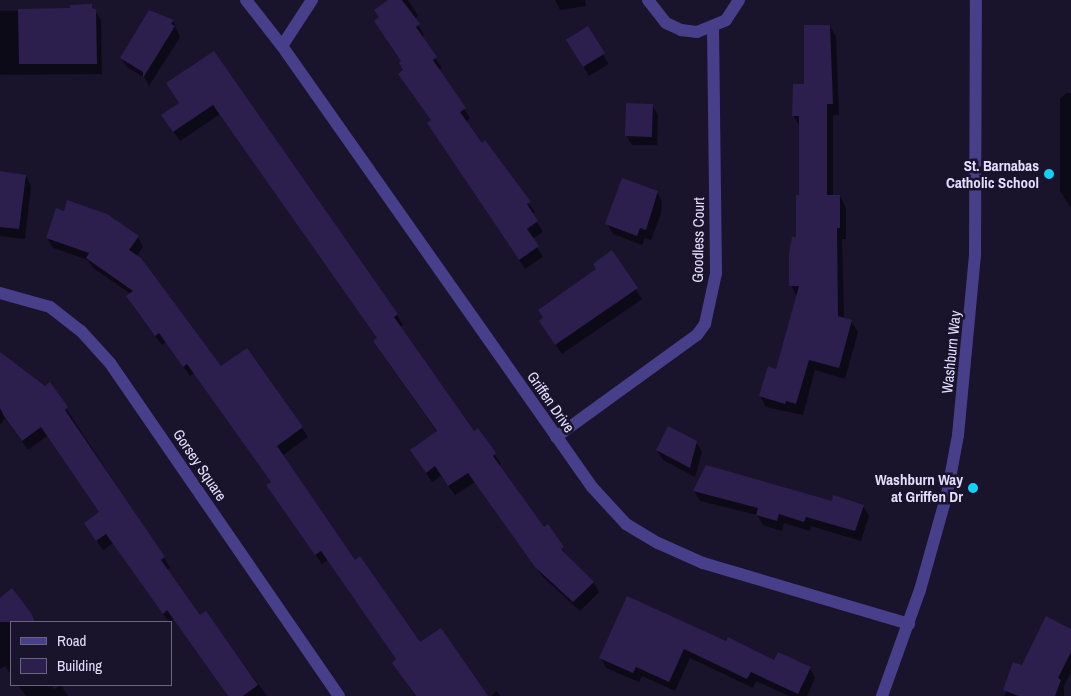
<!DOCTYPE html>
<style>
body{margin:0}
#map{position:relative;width:1071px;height:696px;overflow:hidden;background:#19132c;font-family:"Archivo Narrow",sans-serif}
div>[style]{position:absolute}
.shadow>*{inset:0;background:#0007;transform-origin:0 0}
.building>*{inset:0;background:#2c1f4d;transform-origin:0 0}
.minor>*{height:12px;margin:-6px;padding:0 6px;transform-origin:6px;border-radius:6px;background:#473f89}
.tertiary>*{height:12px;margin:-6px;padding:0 6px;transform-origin:6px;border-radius:6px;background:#473f89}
.dots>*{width:14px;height:14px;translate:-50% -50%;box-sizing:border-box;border:2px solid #19132c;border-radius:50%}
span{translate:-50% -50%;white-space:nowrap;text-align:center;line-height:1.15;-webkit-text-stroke:5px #19132c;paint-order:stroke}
.poi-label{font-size:15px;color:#e5dffe;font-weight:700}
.right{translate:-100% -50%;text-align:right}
.street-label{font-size:15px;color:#e5dffe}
.legend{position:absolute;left:10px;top:621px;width:162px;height:65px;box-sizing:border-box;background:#19132c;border:1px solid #6b6580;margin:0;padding:6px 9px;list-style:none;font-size:15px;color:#e5dffe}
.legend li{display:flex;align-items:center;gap:10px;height:25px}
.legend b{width:25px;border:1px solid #6b6580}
</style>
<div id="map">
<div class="shadow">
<i style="clip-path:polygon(390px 0,408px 0,412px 6px,418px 16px,414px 19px,424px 35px,421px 37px,442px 68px,438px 70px,470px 118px,466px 122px,535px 212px,532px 214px,543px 232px,532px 239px,543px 257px,525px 269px,434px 133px,432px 121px,380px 18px)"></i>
<i style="clip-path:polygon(555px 0,585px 0,586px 6px,560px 10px)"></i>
<i style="clip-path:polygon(91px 5px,101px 20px,102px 74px,0 75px,0 11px,72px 10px)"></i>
<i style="clip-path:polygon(173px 21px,180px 37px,149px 86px,145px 78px,127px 67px,121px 58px)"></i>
<i style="clip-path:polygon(830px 26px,836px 37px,839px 115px,833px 115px,833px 196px,840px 196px,846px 208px,846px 239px,842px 239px,844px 319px,851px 321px,858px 332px,845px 379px,815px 370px,803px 415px,766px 407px,760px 396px,777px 370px,797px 297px,791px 285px,800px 196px,800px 127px,793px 115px)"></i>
<i style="left:587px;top:28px;width:42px;height:23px;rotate:59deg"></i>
<i style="clip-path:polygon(214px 53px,397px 315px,403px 325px,400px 327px,474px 432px,478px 430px,501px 464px,498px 466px,543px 529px,593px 582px,599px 592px,580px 611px,543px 577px,475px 482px,455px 495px,441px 476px,432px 482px,417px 460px,437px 432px,380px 351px,378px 339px,220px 114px,180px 141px,169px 125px)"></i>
<i style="clip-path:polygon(1066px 93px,1071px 93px,1071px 208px,1060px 191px,1060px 99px)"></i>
<i style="clip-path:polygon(652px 105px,658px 115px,657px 145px,632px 145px,626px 135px)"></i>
<i style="clip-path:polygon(0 174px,26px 176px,31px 186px,25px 239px,0 236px)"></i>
<i style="clip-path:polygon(657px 192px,662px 202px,661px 214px,651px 240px,645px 238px,642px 245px,613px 234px,607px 224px)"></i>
<i style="clip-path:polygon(138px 237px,143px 247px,136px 257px,221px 368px,302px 428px,308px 437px,282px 456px,354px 561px,420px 644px,487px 696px,415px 696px,393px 663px,397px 660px,328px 560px,322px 564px,274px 495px,272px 483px,194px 373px,190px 376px,166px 342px,162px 345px,133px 306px,128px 297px,131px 294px,93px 268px,88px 260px,53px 248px,47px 238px)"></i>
<i style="clip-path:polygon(612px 252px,642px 299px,562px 354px,546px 331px)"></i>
<i style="clip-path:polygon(0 357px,45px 388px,50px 384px,164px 558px,170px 568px,167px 570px,200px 617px,206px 613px,267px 696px,228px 696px,174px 619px,169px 622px,113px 543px,103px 550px,91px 533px,100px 513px,47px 436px,28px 450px,5px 418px,0 425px)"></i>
<i style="clip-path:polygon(696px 442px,702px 452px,695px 477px,663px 460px,657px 450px)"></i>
<i style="clip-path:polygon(694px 491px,863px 506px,869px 516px,861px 541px,811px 526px,810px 531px,784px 523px,782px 531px,763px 525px,757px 515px,700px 501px)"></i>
<i style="clip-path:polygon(12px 590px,34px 622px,11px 622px,11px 675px,5px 666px,0 669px,0 599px)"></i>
<i style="clip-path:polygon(1071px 630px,1071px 672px,1064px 686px,1064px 696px,1004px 696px,1022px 666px)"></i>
<i style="clip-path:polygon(726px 643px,775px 661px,810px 668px,815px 678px,807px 696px,789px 696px,756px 681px,753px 688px,690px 658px,675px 691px,642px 676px,639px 682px,606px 668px,601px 658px)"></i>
<i style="clip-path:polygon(18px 685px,51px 685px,54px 689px,61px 685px,68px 696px,26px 696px)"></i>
<i style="clip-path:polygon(497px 691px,500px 696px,491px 696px)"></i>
</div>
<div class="building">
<i style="clip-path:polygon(388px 0,402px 0,420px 24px,416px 27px,437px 57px,433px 60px,466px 108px,460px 112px,482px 143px,485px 140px,531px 202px,527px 204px,538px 221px,527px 229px,539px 246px,519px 260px,427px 123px,431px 120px,398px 74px,403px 70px,399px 63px,401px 61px,374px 21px,379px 17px,374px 10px)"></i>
<i style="clip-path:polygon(92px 4px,92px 8px,96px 9px,97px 64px,19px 64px,18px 9px,70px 8px,70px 5px)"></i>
<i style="clip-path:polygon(149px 10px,174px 20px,171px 24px,175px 26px,143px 78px,143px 72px,120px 58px)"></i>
<i style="clip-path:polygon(804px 25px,830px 25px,833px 104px,827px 104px,827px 195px,840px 195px,840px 228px,837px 228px,838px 316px,852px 320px,839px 368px,809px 360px,796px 404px,786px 401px,785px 404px,759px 396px,768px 366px,776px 369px,799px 286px,789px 286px,789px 253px,792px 237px,796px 237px,796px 195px,799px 195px,799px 116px,792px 116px,793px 84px,804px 84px)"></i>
<i style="left:588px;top:26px;width:32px;height:26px;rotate:58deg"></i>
<i style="clip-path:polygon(214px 51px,398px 314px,394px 317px,474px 431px,478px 428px,496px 453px,493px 456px,544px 527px,548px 524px,564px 547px,561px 549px,594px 582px,573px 602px,535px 567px,468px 473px,448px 486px,435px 466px,426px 473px,410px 450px,437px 431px,373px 341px,377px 338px,213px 105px,173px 132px,161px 115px,179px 103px,166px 83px)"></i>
<i style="left:626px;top:103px;width:27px;height:33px;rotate:2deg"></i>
<i style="clip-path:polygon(0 171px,26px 175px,19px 229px,0 227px)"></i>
<i style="clip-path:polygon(622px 178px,658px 191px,646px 230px,640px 228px,637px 236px,605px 224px)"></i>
<i style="clip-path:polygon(67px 200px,107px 214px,139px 236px,129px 250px,141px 258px,221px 366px,247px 348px,303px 427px,277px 446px,355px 560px,360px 556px,420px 642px,441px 628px,488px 696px,416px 696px,392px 663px,396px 659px,353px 597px,321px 551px,315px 555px,266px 485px,271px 482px,187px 364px,183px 367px,159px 333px,155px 336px,126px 296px,133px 291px,86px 258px,89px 253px,46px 238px,56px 208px,64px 211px)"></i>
<i style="clip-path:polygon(612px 250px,638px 288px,555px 345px,539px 321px,543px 317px,538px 310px,596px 269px,593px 264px)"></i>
<i style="clip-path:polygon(0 352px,45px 386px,50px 382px,68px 407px,65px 410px,165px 557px,161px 560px,200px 615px,206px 611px,258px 685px,243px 696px,228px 696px,167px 610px,163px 614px,106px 534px,96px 541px,84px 523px,99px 512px,41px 427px,22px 441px,4px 416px,0 408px)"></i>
<i style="clip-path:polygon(668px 426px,697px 441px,690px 468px,656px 450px)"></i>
<i style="clip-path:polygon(706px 465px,832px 501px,833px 495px,864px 505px,855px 531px,806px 517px,804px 522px,779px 514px,777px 521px,756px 515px,758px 508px,693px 491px)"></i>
<i style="clip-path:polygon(12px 588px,31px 613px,35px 622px,0 622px,0 598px)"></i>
<i style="clip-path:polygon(627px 596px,726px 641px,728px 637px,774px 660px,778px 652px,811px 667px,798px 694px,751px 672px,747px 679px,684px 649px,669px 682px,636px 667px,633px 673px,599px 658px)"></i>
<i style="clip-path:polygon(1046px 616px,1071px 629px,1071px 652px,1058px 678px,1061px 680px,1055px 696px,1019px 696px,1003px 690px,1013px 662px,1022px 665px)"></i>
</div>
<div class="minor">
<i style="left:246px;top:0;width:58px;rotate:52deg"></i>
<i style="left:282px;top:46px;width:539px;rotate:54.89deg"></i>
<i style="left:592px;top:487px;width:50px;rotate:47.4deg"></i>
<i style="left:626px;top:524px;width:37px;rotate:31deg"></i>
<i style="left:658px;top:543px;width:49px;rotate:24deg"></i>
<i style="left:703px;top:563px;width:215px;rotate:16.5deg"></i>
<i style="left:648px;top:0;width:29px;rotate:52deg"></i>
<i style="left:666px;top:23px;width:17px;rotate:25deg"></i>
<i style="left:681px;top:30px;width:16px;rotate:7deg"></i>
<i style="left:697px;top:32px;width:31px;rotate:-22deg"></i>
<i style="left:726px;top:20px;width:24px;rotate:-57deg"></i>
<i style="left:282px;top:46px;width:55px;rotate:-56.9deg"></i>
<i style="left:0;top:293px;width:52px;rotate:15.6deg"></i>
<i style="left:50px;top:307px;width:39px;rotate:38deg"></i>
<i style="left:81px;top:331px;width:43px;rotate:47.8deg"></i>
<i style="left:110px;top:363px;width:404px;rotate:55.5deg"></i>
<i style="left:556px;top:437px;width:174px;rotate:-35.9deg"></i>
<i style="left:697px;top:335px;width:14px;rotate:-54deg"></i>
<i style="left:705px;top:324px;width:52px;rotate:-77.8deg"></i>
<i style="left:716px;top:273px;width:245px;rotate:-90.7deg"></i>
</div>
<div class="tertiary">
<i style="left:882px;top:696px;width:113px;rotate:-70.3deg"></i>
<i style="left:920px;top:590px;width:100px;rotate:-74.3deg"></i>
<i style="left:947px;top:494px;width:60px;rotate:-79.4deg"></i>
<i style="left:958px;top:435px;width:181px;rotate:-84.6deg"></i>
<i style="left:975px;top:255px;width:255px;rotate:-89.8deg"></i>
</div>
<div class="dots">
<i style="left:1049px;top:174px;background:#12d1f7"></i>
<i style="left:973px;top:488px;background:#12d1f7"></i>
</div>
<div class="poi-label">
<span class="right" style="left:1039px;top:174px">St. Barnabas<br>Catholic School</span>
<span class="right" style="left:963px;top:488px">Washburn Way<br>at Griffen Dr</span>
</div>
<div class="street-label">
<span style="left:698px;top:240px;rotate:-89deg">Goodless Court</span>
<span style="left:951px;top:352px;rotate:-84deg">Washburn Way</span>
<span style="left:551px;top:402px;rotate:55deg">Griffen Drive</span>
<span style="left:200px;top:465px;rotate:56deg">Gorsey Square</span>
</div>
<ul class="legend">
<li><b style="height:6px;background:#473f89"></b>Road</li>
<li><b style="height:14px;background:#2c1f4d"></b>Building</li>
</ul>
</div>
